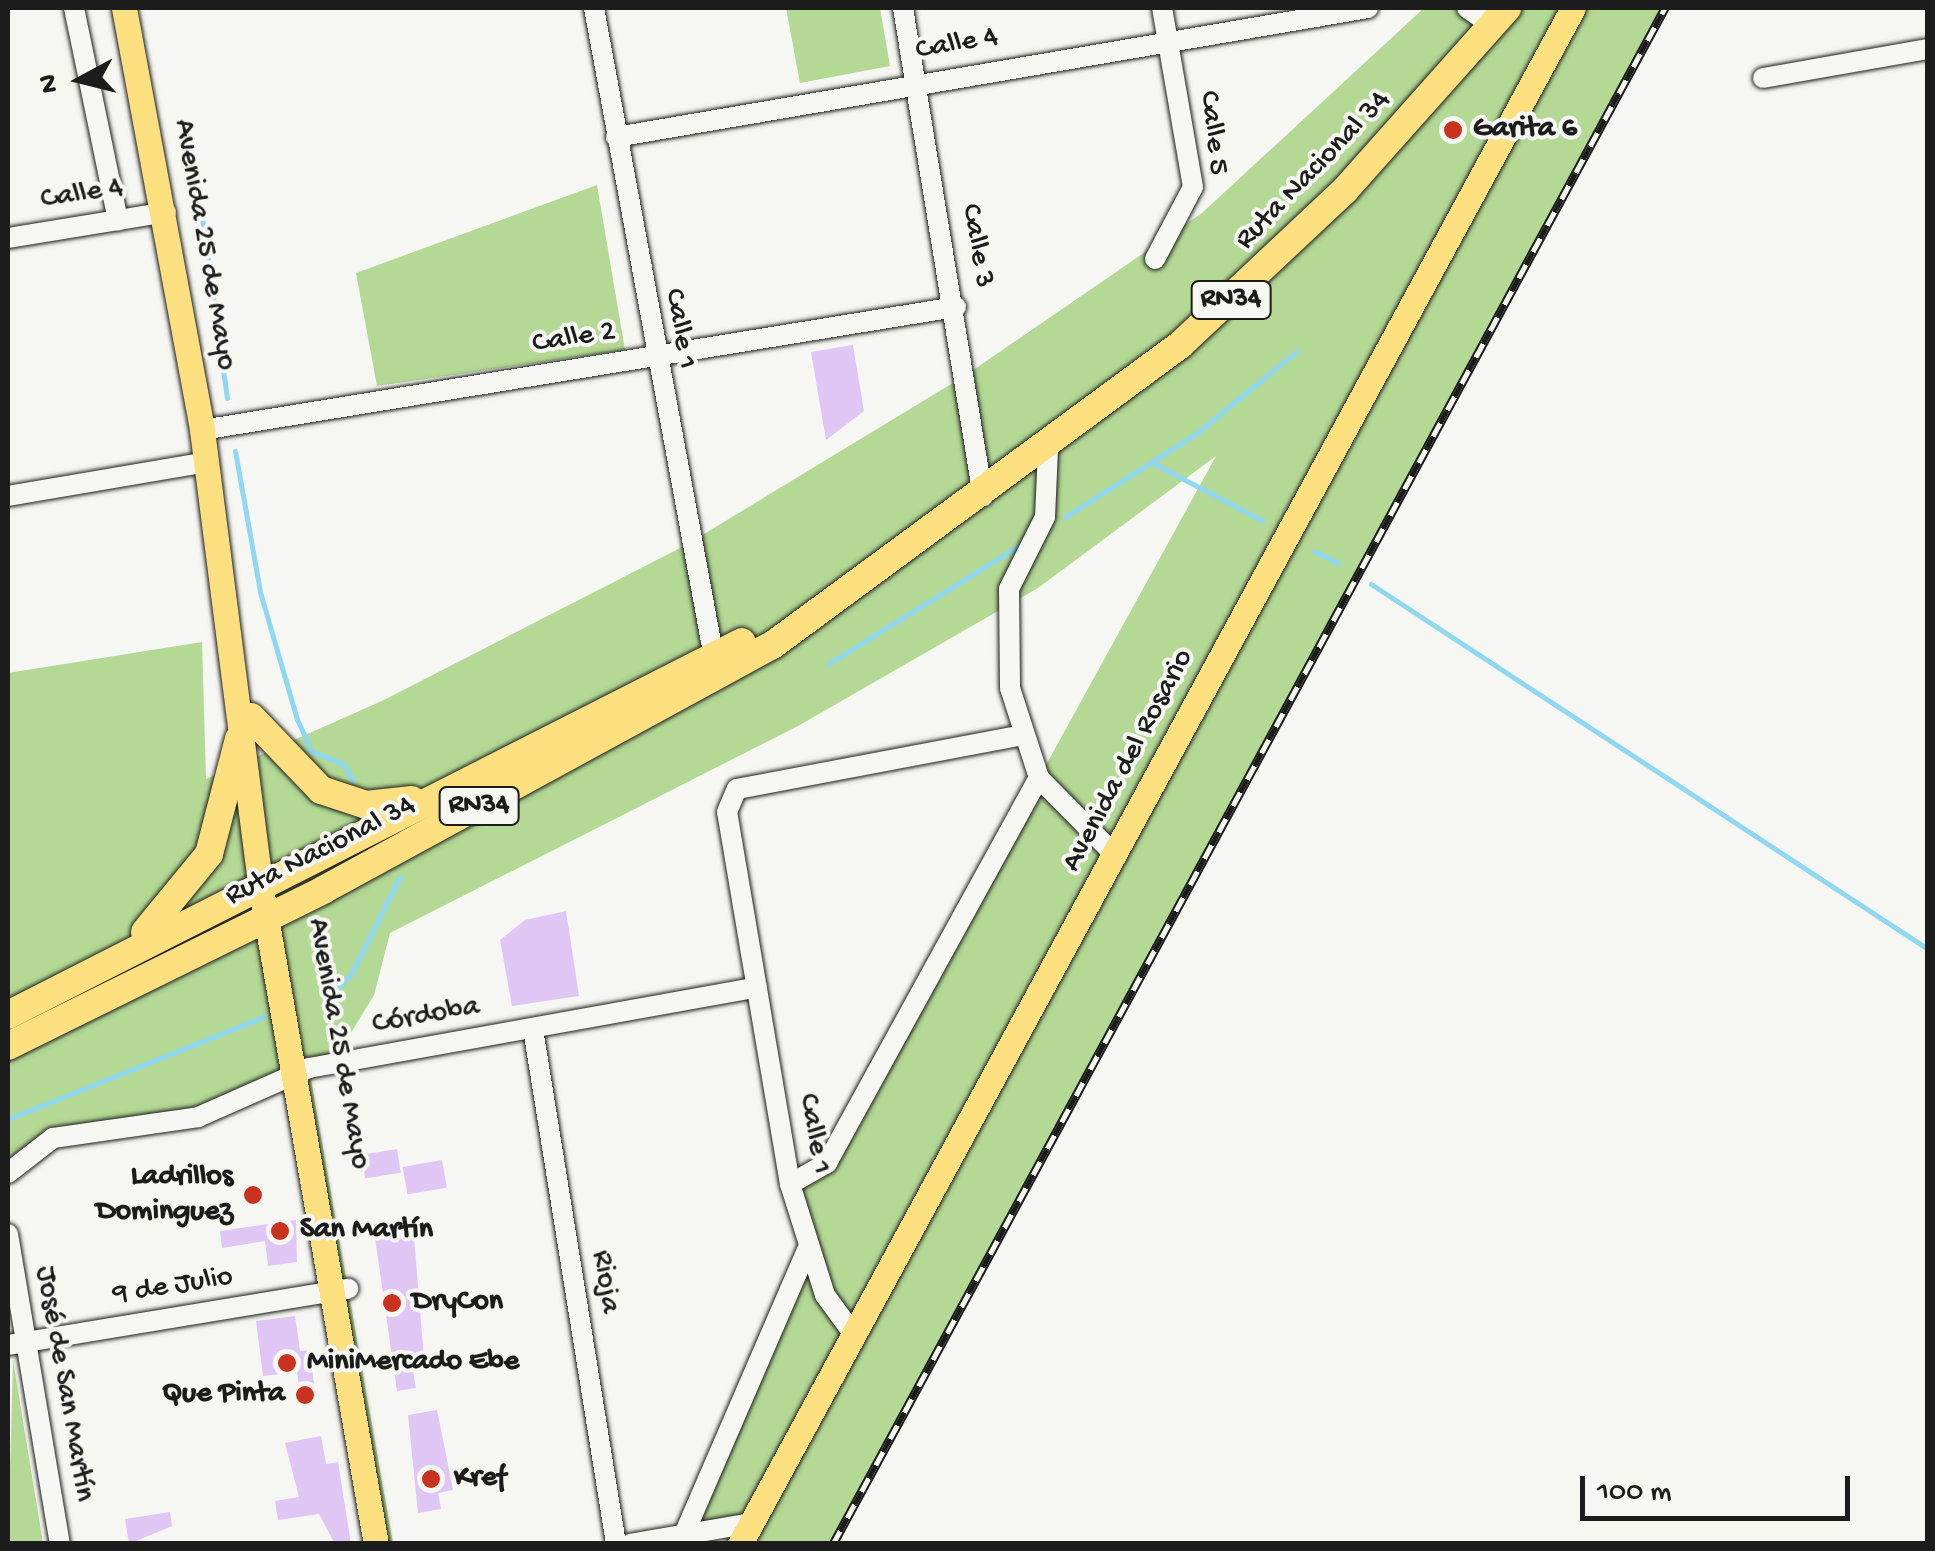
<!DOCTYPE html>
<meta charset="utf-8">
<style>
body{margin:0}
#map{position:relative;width:1935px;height:1551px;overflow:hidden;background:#f6f6f2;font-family:"Gochi Hand",sans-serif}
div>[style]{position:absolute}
.green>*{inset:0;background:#b3d994}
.stream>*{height:5px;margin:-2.5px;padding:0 2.5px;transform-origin:2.5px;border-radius:2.5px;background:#90d7f1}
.building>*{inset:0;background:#e0c6f5;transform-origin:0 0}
.roads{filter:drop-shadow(0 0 2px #1c1c1c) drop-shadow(0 0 2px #1c1c1c)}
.minor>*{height:20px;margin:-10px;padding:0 10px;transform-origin:10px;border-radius:10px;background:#f6f6f2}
.major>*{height:25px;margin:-12.5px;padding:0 12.5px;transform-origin:12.5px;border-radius:12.5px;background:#fce080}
.highway>*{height:28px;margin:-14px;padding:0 14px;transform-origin:14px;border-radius:14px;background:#fce080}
.rail>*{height:9px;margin-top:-4.5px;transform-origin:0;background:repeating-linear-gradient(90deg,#f6f6f2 0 15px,#1c1c1c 0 30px);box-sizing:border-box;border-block:2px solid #1c1c1c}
.dots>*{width:28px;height:28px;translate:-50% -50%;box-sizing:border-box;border:5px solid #f6f6f2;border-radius:50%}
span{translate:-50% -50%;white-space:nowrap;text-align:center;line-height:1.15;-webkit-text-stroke:8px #f6f6f2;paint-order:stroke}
.shield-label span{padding:2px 8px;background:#f6f6f2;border:2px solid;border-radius:8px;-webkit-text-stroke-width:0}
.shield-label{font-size:28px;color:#1c1c1c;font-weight:700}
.street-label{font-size:30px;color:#1c1c1c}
.poi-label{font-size:30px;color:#1c1c1c;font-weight:700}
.left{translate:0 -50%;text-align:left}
.right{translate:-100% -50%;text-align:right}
.frame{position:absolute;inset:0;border:10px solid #1c1c1c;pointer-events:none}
.north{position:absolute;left:30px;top:30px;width:100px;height:100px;-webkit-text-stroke:8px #f6f6f2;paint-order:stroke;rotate:263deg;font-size:28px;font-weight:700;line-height:40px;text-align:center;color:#1c1c1c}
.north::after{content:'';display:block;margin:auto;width:35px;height:45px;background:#1c1c1c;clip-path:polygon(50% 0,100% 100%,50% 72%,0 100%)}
.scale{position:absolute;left:1580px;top:1476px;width:270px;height:45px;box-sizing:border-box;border:5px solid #1c1c1c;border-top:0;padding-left:12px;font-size:30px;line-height:35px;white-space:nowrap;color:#1c1c1c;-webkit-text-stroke:8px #f6f6f2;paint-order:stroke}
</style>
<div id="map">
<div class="green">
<i style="clip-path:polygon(786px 8px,880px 8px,890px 66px,800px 83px)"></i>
<i style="clip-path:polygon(1424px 8px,1665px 8px,833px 1543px,740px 1543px,750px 1524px,685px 1532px,807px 1251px,790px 1184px,827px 1163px,1216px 456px,1038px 588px,798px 726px,390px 933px,374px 995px,346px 1041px,309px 1068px,393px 1543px,376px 1543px,294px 1073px,198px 1117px,89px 1130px,8px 1173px,8px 673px,202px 642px,206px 779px,384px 700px,686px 545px,966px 375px,1202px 213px)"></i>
<i style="clip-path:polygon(597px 185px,625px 350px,377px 386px,356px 273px)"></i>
<i style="clip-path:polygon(13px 1360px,43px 1543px,8px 1543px)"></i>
</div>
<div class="stream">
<i style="left:197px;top:182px;width:218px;rotate:82.1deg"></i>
<i style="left:235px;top:451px;width:143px;rotate:79.9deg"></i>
<i style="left:260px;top:592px;width:132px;rotate:73.8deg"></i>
<i style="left:297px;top:719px;width:35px;rotate:66deg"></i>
<i style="left:311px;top:751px;width:35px;rotate:22deg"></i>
<i style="left:343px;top:764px;width:19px;rotate:58deg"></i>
<i style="left:1153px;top:463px;width:124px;rotate:27.8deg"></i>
<i style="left:1065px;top:517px;width:156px;rotate:-32.5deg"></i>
<i style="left:1197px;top:433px;width:129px;rotate:-39.4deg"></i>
<i style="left:1314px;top:551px;width:27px;rotate:27deg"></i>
<i style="left:1371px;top:584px;width:666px;rotate:33.24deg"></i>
<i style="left:828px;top:664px;width:232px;rotate:-31.8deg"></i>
<i style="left:324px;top:1003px;width:40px;rotate:-47deg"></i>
<i style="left:351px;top:974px;width:109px;rotate:-63.2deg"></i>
<i style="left:8px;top:1119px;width:275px;rotate:-21.8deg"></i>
</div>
<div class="building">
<i style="clip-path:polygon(853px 345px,864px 411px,826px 440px,811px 352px)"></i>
<i style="clip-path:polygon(566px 911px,579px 996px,512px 1006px,500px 940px,525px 920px)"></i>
<i style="left:397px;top:1149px;width:24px;height:36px;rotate:81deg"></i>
<i style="left:442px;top:1160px;width:28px;height:40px;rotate:80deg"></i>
<i style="clip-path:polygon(296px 1220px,297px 1262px,268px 1266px,265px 1241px,222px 1248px,220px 1231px)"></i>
<i style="clip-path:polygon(413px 1225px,424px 1358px,411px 1360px,416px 1388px,397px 1391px,374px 1231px)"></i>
<i style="clip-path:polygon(295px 1316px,300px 1351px,310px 1350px,314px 1385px,299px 1387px,297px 1372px,263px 1376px,256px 1321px)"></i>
<i style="clip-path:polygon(437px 1410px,453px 1490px,438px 1493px,441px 1509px,418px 1513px,408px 1415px)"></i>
<i style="clip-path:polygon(321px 1436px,326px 1464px,338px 1462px,351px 1544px,335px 1544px,319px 1514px,278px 1520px,275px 1501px,299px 1497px,285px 1443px)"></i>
<i style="clip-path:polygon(170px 1512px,172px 1526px,129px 1544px,125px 1519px)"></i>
</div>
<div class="roads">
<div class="minor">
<i style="left:74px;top:8px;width:217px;rotate:78.3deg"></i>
<i style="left:594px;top:8px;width:661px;rotate:79.54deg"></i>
<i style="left:903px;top:8px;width:495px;rotate:80.7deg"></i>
<i style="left:1467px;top:8px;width:32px;rotate:35deg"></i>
<i style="left:1763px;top:78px;width:168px;rotate:-10deg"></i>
<i style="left:616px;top:137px;width:763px;rotate:-9.73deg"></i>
<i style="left:8px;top:238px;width:160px;rotate:-9.3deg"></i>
<i style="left:1155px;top:259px;width:81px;rotate:-62.2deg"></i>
<i style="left:1193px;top:187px;width:182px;rotate:-99.8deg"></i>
<i style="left:202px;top:430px;width:764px;rotate:-9.27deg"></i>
<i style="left:1048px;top:449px;width:68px;rotate:92.5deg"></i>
<i style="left:1045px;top:517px;width:80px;rotate:116.6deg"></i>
<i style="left:1009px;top:589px;width:99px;rotate:89.4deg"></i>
<i style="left:1010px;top:688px;width:95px;rotate:72.1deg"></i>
<i style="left:1039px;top:778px;width:108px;rotate:45.4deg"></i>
<i style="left:8px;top:496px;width:202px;rotate:-9.7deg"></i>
<i style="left:533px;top:1029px;width:522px;rotate:80.84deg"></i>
<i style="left:8px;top:1173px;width:57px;rotate:-37.9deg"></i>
<i style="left:53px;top:1138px;width:147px;rotate:-8.2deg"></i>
<i style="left:198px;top:1117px;width:121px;rotate:-23.8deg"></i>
<i style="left:309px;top:1068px;width:455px;rotate:-10.2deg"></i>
<i style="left:790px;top:1184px;width:43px;rotate:-29.6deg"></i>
<i style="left:827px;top:1163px;width:440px;rotate:-61.2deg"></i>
<i style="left:8px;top:1234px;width:314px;rotate:80.5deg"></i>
<i style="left:855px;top:1336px;width:51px;rotate:-126.2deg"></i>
<i style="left:825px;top:1295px;width:116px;rotate:-107.5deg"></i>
<i style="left:790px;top:1184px;width:377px;rotate:-99.6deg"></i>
<i style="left:727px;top:812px;width:25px;rotate:-67deg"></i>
<i style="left:737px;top:789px;width:290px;rotate:-10.7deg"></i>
<i style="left:8px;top:1345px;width:345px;rotate:-9.4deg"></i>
<i style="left:685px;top:1532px;width:307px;rotate:-66.6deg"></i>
<i style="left:630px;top:1544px;width:123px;rotate:-9.8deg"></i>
</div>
<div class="major">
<i style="left:124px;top:8px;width:429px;rotate:79.5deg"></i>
<i style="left:202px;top:430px;width:457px;rotate:82.7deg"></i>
<i style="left:260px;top:883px;width:671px;rotate:80.05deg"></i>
<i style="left:740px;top:1544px;width:1747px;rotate:-61.53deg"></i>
</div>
<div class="highway">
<i style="left:251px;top:717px;width:101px;rotate:46.2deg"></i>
<i style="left:321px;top:790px;width:47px;rotate:18.4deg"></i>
<i style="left:366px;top:805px;width:46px;rotate:-6.2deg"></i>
<i style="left:145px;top:932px;width:101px;rotate:-50.6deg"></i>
<i style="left:209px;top:854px;width:119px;rotate:-75.4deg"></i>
<i style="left:8px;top:1015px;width:823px;rotate:-26.94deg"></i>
<i style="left:8px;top:1046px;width:352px;rotate:-26.3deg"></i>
<i style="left:323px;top:890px;width:514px;rotate:-28.61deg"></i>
<i style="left:774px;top:644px;width:504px;rotate:-36.37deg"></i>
<i style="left:1180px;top:345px;width:226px;rotate:-43.2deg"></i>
<i style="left:1345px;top:190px;width:244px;rotate:-48.3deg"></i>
</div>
</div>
<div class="rail">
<i style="left:833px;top:1544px;width:1747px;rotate:-61.56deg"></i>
</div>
<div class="dots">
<i style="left:1453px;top:130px;background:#c8321e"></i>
<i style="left:253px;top:1195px;background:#c8321e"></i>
<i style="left:280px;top:1231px;background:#c8321e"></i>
<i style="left:392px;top:1303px;background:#c8321e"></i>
<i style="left:287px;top:1363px;background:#c8321e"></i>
<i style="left:305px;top:1395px;background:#c8321e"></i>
<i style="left:431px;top:1479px;background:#c8321e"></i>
</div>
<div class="shield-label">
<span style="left:1231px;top:300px">RN34</span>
<span style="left:479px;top:806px">RN34</span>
</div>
<div class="street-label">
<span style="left:957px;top:45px;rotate:-10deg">Calle 4</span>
<span style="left:1212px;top:133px;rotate:83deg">Calle 5</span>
<span style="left:1314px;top:171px;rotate:-46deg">Ruta Nacional 34</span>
<span style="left:82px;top:195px;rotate:-9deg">Calle 4</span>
<span style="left:203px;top:245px;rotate:80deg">Avenida 25 de Mayo</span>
<span style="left:976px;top:246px;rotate:80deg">Calle 3</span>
<span style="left:679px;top:329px;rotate:80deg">Calle 1</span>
<span style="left:574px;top:339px;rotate:-9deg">Calle 2</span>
<span style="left:1129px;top:761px;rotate:-62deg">Avenida del Rosario</span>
<span style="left:321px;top:852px;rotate:-27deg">Ruta Nacional 34</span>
<span style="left:426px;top:1017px;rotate:-10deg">Córdoba</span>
<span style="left:337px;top:1044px;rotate:80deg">Avenida 25 de Mayo</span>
<span style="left:813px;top:1134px;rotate:80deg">Calle 1</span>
<span style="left:604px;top:1282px;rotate:81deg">Rioja</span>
<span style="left:173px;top:1287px;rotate:-9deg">9 de Julio</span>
<span style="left:63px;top:1384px;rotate:80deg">José de San Martín</span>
</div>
<div class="poi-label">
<span class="left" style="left:1473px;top:130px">Garita 6</span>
<span class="right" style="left:233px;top:1195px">Ladrillos<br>Dominguez</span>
<span class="left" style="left:300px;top:1231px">San Martín</span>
<span class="left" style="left:412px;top:1303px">DryCon</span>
<span class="left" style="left:307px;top:1363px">MiniMercado Ebe</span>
<span class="right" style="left:285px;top:1395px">Que Pinta</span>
<span class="left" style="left:454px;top:1479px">Kref</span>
</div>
<div class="frame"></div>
<div class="north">N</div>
<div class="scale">100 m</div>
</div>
